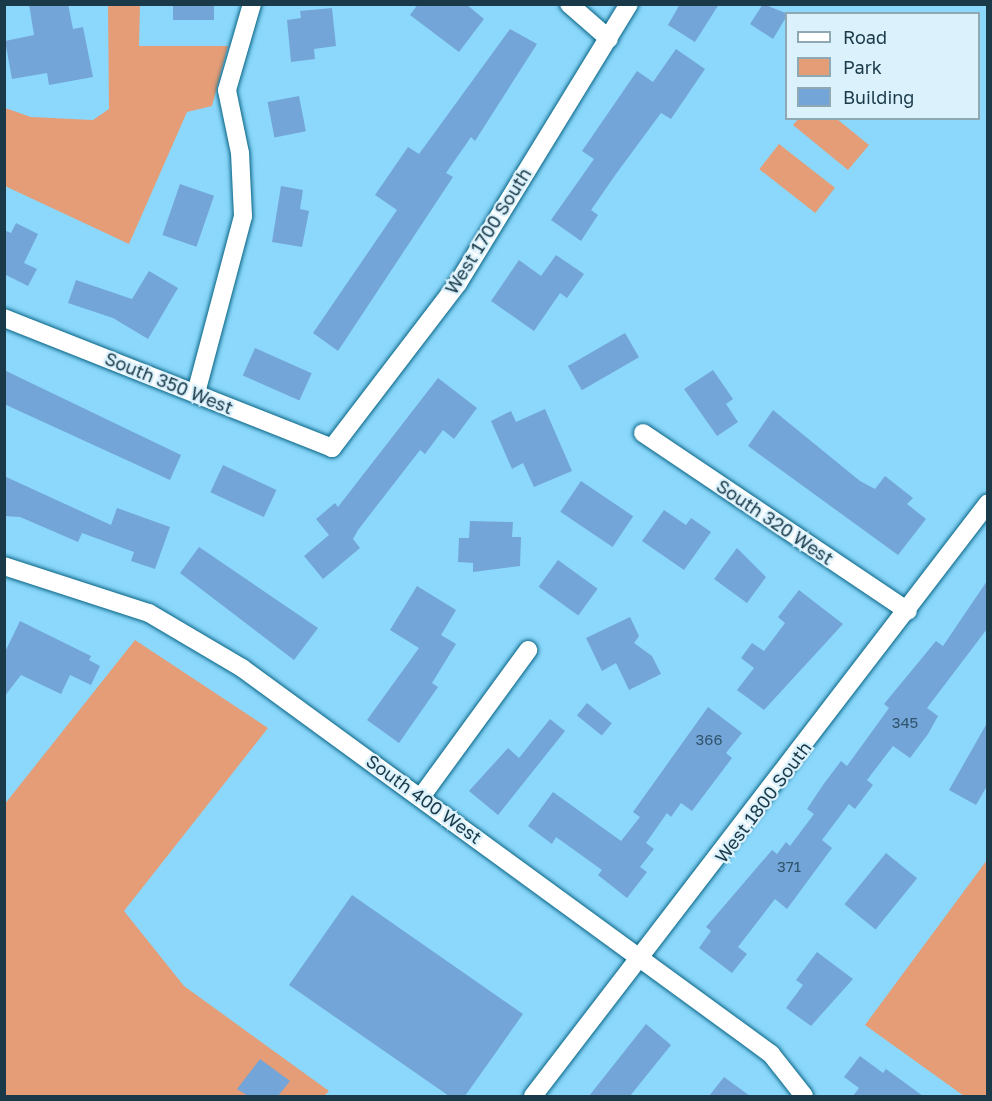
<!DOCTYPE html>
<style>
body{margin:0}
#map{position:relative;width:992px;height:1101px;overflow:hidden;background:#8bd8fc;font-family:"Golos Text",sans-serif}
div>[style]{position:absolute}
.green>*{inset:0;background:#e49d76;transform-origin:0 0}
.building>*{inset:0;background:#74a5d8;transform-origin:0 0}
.roads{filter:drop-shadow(0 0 2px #086484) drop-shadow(0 0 2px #086484)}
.minor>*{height:18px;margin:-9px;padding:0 9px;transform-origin:9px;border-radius:9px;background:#fff}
span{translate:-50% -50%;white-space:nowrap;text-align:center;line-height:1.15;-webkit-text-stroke:4.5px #dbf1fc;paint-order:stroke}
.number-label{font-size:15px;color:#30556d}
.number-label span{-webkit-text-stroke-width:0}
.street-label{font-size:18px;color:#1a3a49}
.frame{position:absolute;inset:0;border:6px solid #1a3a49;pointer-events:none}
.legend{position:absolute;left:785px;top:12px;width:195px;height:108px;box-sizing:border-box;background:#dbf1fc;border:2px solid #8ea8b4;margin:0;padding:8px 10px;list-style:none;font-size:18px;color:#1a3a49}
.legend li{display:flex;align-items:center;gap:12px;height:30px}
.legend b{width:30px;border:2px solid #8ea8b4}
</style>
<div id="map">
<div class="green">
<i style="clip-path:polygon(108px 5px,140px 5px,139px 46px,228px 46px,212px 106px,187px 112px,129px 244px,5px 186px,5px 108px,31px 117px,93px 120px,109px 109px)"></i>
<i style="clip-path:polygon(799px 118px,837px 119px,869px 145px,848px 170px,793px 125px)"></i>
<i style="left:779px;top:144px;width:71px;height:32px;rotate:38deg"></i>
<i style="clip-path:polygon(135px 640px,268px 728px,124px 911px,184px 986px,329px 1091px,324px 1096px,5px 1096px,4px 805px)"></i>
<i style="clip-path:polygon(987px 860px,987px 1096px,964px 1096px,865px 1025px)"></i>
</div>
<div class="building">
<i style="clip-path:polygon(29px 4px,68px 4px,73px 29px,83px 27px,93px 77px,49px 85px,47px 73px,12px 79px,5px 41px,34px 35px)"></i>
<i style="left:173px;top:4px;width:41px;height:16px"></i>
<i style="clip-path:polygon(418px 4px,466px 4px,484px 19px,459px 52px,410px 15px)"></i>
<i style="clip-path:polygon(680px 4px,719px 4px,695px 42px,668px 25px)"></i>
<i style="clip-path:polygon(763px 4px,788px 14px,773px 39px,750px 24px)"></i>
<i style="clip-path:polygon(332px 8px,336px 46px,314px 49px,315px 59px,291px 62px,287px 20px,301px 18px,300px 11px)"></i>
<i style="clip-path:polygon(510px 29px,537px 44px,475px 141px,471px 137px,446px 173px,453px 177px,338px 351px,313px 333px,397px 210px,375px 195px,408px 147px,419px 154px)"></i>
<i style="clip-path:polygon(676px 49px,705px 69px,671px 119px,661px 113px,616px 174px,591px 210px,598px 215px,581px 241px,551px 220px,594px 159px,582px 151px,637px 71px,653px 82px)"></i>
<i style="left:299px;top:96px;width:36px;height:32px;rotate:79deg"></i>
<i style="left:180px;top:184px;width:36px;height:54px;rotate:19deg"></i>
<i style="clip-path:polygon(281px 186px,303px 190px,300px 209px,309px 211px,302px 247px,272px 242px)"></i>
<i style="clip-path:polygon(16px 223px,38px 234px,24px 263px,37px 269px,28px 286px,4px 274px,4px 230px,11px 233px)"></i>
<i style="clip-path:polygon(556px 255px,584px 274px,567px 298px,560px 293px,534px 331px,491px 301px,519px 260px,541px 276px)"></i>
<i style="clip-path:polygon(149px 271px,178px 288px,148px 339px,113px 318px,68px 303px,76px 280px,132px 299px)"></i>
<i style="left:625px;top:333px;width:28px;height:66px;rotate:60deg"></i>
<i style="left:255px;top:348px;width:62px;height:30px;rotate:24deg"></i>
<i style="clip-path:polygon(4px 370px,181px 455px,170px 480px,4px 404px)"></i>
<i style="clip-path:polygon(713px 370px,733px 399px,726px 404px,738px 422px,717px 436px,684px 389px)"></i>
<i style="clip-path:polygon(438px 378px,477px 408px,454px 439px,443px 430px,425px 454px,420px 450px,358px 530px,353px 539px,360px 548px,323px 579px,304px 556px,329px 535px,316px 519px,335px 503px,338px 507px)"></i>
<i style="clip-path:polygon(545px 409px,572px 471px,534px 487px,523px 463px,512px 469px,491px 421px,511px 411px,516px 422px)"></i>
<i style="clip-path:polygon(773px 410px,860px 481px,875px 489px,885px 476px,913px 498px,907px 504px,926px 519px,898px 555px,748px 446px)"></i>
<i style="left:223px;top:465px;width:59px;height:30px;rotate:25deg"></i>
<i style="clip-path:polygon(4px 476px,111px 525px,117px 508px,170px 527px,155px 569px,131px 561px,134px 552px,82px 533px,78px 542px,20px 517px,4px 516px)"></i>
<i style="left:581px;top:481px;width:63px;height:37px;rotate:34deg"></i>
<i style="clip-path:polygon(664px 510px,686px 525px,691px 518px,711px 532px,684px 570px,642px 541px)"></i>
<i style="clip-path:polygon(470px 521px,513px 522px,512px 537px,521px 537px,520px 566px,473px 572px,473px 563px,458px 562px,459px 538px,469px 538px)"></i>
<i style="clip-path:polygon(199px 547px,318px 628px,294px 660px,180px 573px)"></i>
<i style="clip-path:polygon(737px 548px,766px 577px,747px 603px,714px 579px)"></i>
<i style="left:558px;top:560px;width:49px;height:33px;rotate:36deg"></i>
<i style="clip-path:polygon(987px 581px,987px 629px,927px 708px,938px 716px,928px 734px,910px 758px,893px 746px,867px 780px,873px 785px,855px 809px,849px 804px,822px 840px,832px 848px,787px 909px,775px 899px,738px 947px,747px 954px,732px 973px,699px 948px,711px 931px,706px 927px,772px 850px,777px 854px,786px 842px,790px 846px,814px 814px,807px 809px,823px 785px,841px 761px,847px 766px,889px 708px,884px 704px,936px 641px,943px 646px)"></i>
<i style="clip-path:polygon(417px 586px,456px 610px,441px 635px,456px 644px,432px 683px,438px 687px,399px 743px,367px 720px,419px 648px,390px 630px)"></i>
<i style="clip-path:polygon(799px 590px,843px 624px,764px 710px,737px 690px,754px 668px,741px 658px,752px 643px,764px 651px,785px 623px,778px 617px)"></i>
<i style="clip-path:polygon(630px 617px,639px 636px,634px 643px,652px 656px,661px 674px,629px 690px,616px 663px,602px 671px,586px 638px)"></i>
<i style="clip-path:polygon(20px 621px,91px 656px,89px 660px,100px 666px,91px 685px,70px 675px,61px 694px,21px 675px,4px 697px,4px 654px)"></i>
<i style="left:587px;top:703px;width:32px;height:16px;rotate:39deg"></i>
<i style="clip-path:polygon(708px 707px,742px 733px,726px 753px,732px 758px,692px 811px,681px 803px,671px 817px,667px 813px,646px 843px,654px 849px,640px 867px,647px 872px,627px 898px,598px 875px,602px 870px,556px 837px,552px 844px,528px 826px,553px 792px,621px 841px,640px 817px,633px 812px)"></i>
<i style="clip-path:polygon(550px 719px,565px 731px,498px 815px,469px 791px,508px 748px,519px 758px)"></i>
<i style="clip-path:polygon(987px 723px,987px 786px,976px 805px,949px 790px)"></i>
<i style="left:886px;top:853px;width:40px;height:66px;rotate:39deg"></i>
<i style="clip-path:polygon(352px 895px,523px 1014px,465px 1096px,449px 1096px,289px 985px)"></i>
<i style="clip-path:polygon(817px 952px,853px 979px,811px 1026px,786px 1008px,803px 985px,796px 980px)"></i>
<i style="clip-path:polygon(646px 1024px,671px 1045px,630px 1096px,589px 1096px)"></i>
<i style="clip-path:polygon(860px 1056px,883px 1073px,886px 1069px,923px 1096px,853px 1096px,859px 1088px,844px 1077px)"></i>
<i style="clip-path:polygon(260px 1059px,290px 1081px,278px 1096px,248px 1096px,237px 1089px)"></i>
<i style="clip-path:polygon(724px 1077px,750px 1096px,709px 1096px)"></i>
</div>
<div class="roads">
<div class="minor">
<i style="left:569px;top:4px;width:53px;rotate:41.2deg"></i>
<i style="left:4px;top:318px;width:353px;rotate:21.6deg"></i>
<i style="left:332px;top:448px;width:208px;rotate:-52.6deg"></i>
<i style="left:458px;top:283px;width:327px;rotate:-58.5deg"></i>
<i style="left:196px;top:393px;width:183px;rotate:-75.1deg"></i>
<i style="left:243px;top:216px;width:63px;rotate:-92.7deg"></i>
<i style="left:240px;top:153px;width:64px;rotate:-101.7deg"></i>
<i style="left:227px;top:90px;width:90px;rotate:-73.8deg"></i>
<i style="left:643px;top:433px;width:319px;rotate:33.9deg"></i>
<i style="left:4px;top:566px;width:152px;rotate:18deg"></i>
<i style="left:149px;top:613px;width:108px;rotate:30.6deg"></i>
<i style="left:242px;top:668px;width:655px;rotate:36.12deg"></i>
<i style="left:771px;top:1054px;width:53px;rotate:51.8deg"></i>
<i style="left:421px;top:797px;width:182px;rotate:-53.9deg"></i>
<i style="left:533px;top:1096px;width:747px;rotate:-52.5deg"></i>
</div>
</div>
<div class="number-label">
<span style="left:905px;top:723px">345</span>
<span style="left:709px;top:740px">366</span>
<span style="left:789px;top:867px">371</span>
</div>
<div class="street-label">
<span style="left:488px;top:231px;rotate:-58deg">West 1700 South</span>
<span style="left:169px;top:383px;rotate:22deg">South 350 West</span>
<span style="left:775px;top:522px;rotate:34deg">South 320 West</span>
<span style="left:424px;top:799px;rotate:36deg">South 400 West</span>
<span style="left:763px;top:802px;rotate:-53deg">West 1800 South</span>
</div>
<div class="frame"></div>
<ul class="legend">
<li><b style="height:8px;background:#fff"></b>Road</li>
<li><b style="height:16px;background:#e49d76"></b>Park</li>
<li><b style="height:16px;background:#74a5d8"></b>Building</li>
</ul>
</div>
